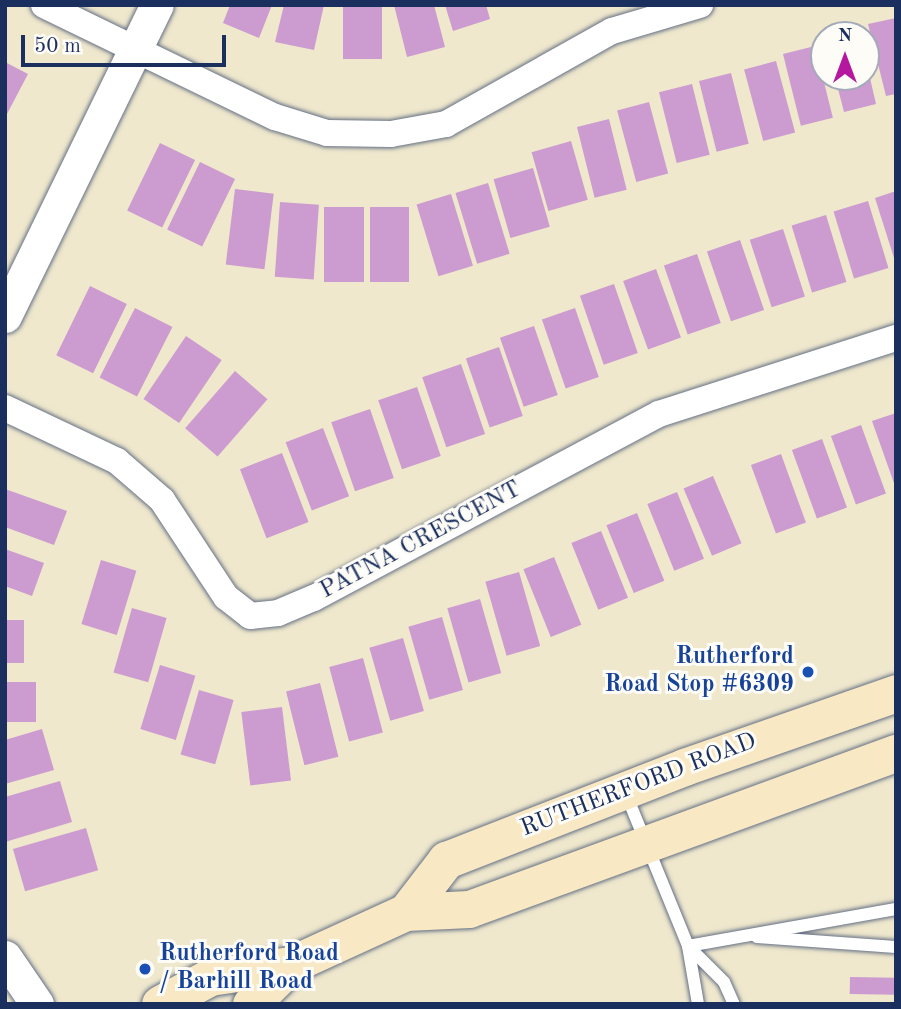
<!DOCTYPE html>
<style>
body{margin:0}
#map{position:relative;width:901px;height:1009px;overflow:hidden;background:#efe8cd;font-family:"Old Standard TT",serif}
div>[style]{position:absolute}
.building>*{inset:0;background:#cc9bcf;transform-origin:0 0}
.roads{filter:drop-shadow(0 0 2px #657085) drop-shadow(0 0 2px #657085)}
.service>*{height:12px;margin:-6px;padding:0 6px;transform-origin:6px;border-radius:6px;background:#fff}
.minor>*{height:26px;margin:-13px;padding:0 13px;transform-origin:13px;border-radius:13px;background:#fff}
.tertiary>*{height:33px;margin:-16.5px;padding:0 16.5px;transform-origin:16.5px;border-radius:16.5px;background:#fff}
.secondary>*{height:37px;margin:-18.5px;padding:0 18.5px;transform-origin:18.5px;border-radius:18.5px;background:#f8e8c3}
.dots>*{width:19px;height:19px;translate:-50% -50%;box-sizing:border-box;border:4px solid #fdfcf7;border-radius:50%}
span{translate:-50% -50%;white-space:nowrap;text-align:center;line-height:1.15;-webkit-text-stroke:6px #fdfcf7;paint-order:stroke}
.street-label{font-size:24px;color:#1b2f5e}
.transit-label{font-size:24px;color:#164399;font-weight:700}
.right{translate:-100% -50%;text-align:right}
.left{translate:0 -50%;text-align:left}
.frame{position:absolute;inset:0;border:7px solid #1b2f5e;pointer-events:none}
.north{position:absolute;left:810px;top:21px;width:70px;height:70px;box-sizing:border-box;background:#fdfcf7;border:2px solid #a3aaba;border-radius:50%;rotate:0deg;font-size:19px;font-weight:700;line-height:28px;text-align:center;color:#1b2f5e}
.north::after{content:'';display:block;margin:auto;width:24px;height:32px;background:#b5179e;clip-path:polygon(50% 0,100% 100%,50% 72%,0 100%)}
.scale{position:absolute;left:21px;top:35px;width:205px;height:32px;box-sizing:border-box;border:4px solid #1b2f5e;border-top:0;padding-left:9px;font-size:21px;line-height:24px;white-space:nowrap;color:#1b2f5e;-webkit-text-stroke:5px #fdfcf7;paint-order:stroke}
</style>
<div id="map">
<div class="building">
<i style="clip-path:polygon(230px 5px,272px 5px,259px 38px,223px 23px)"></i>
<i style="clip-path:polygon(284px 5px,324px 5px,314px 50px,275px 42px)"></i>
<i style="left:343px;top:5px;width:39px;height:54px"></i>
<i style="clip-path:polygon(394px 5px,434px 5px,445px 47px,407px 57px)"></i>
<i style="clip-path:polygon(445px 5px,486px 5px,490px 19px,453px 31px)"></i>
<i style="clip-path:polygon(896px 18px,896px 94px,886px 96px,868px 24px)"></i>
<i style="left:815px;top:46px;width:74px;height:33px;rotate:76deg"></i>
<i style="left:776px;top:61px;width:74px;height:33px;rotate:75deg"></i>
<i style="clip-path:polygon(5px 62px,28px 74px,7px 114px,5px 113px)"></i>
<i style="clip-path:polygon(867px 65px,876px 104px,844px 112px,835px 77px,866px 77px)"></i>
<i style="left:731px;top:73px;width:73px;height:33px;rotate:76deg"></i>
<i style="left:692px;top:84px;width:73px;height:34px;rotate:76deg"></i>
<i style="left:649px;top:102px;width:74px;height:33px;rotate:75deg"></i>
<i style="left:609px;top:119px;width:73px;height:33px;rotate:76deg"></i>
<i style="left:571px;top:141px;width:61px;height:41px;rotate:74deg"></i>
<i style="left:160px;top:143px;width:39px;height:75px;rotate:26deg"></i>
<i style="left:200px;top:162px;width:39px;height:75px;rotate:26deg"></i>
<i style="left:533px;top:168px;width:61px;height:41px;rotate:74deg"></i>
<i style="left:488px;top:183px;width:74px;height:34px;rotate:73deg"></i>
<i style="left:235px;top:189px;width:39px;height:76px;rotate:7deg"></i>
<i style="clip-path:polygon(896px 191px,896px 261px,895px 261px,875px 198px)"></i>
<i style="left:451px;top:194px;width:75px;height:36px;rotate:73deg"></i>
<i style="left:868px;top:201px;width:70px;height:36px;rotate:73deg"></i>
<i style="left:280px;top:202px;width:39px;height:75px;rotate:4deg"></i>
<i style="left:324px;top:207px;width:40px;height:75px"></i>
<i style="left:370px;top:207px;width:39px;height:75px"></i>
<i style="left:826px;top:215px;width:70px;height:36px;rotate:73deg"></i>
<i style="left:783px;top:229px;width:71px;height:35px;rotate:72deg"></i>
<i style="left:740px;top:240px;width:74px;height:35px;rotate:71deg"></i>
<i style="left:697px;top:254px;width:73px;height:35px;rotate:71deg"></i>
<i style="left:656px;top:269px;width:73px;height:35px;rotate:70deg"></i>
<i style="left:614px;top:284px;width:73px;height:36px;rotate:71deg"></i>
<i style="left:90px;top:286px;width:41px;height:77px;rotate:26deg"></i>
<i style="left:135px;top:308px;width:42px;height:78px;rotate:27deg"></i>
<i style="left:575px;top:308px;width:73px;height:35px;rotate:71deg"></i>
<i style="left:534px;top:326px;width:73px;height:36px;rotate:71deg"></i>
<i style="left:186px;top:336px;width:43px;height:76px;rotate:34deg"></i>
<i style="left:499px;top:347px;width:73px;height:35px;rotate:71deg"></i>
<i style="left:461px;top:364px;width:74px;height:41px;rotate:71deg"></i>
<i style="left:235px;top:371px;width:43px;height:76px;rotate:41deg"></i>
<i style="left:417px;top:387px;width:73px;height:41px;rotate:71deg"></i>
<i style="left:370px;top:409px;width:73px;height:41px;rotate:71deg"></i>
<i style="clip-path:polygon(896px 413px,896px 486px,895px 486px,872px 421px)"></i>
<i style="left:861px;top:425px;width:73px;height:32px;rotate:70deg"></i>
<i style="left:323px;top:428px;width:73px;height:40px;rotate:69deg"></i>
<i style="left:822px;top:439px;width:73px;height:32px;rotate:70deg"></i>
<i style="left:282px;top:453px;width:74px;height:45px;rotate:69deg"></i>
<i style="left:781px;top:454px;width:73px;height:32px;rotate:70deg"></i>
<i style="left:713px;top:476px;width:73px;height:32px;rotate:67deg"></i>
<i style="clip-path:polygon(5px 489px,67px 511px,54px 545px,5px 527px)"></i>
<i style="left:677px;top:492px;width:72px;height:32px;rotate:68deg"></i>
<i style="left:637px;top:513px;width:73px;height:33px;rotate:68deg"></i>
<i style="left:601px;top:531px;width:72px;height:32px;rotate:68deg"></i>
<i style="clip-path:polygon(5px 549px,44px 563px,32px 596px,5px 586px)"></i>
<i style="left:554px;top:557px;width:73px;height:33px;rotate:68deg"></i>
<i style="left:101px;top:560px;width:37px;height:67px;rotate:17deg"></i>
<i style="left:519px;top:572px;width:77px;height:35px;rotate:74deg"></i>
<i style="left:480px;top:599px;width:77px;height:34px;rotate:74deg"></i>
<i style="left:132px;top:608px;width:36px;height:67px;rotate:16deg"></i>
<i style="left:442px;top:617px;width:76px;height:35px;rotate:74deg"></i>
<i style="left:24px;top:620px;width:43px;height:19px;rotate:90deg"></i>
<i style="left:403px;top:638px;width:76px;height:35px;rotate:74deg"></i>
<i style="left:363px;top:658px;width:77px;height:35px;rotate:75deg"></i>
<i style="left:160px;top:665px;width:37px;height:67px;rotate:17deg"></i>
<i style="left:5px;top:682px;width:31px;height:40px"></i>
<i style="left:320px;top:683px;width:76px;height:35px;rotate:76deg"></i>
<i style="left:199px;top:690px;width:36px;height:67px;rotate:16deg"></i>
<i style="left:282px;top:707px;width:74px;height:41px;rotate:83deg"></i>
<i style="clip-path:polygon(42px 729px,54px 770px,5px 784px,5px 740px)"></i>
<i style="clip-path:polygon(60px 781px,72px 822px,5px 842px,5px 797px)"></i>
<i style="left:86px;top:828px;width:44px;height:76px;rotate:74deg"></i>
<i style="left:850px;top:977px;width:46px;height:17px;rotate:1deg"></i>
</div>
<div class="roads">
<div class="service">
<i style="left:626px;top:794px;width:164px;rotate:67.8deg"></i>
<i style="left:688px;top:946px;width:59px;rotate:80.2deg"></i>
<i style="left:757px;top:937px;width:139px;rotate:4.1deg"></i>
<i style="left:688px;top:946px;width:211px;rotate:-10.1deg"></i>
<i style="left:688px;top:946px;width:51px;rotate:45deg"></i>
<i style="left:724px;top:982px;width:24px;rotate:66deg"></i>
</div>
<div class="minor">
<i style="left:44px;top:5px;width:257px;rotate:25.9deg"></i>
<i style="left:275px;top:117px;width:54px;rotate:17.1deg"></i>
<i style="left:327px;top:133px;width:64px;rotate:0.9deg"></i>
<i style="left:391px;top:134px;width:56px;rotate:-10.3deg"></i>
<i style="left:446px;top:124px;width:190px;rotate:-29.3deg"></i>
<i style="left:612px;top:31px;width:92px;rotate:-16.5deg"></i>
<i style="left:5px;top:408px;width:124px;rotate:25.3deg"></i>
<i style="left:117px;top:461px;width:60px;rotate:40.9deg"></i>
<i style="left:162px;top:500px;width:116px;rotate:56.6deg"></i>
<i style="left:226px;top:597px;width:31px;rotate:38deg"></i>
<i style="left:250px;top:616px;width:28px;rotate:-6deg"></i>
<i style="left:278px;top:613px;width:39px;rotate:-23deg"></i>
<i style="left:314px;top:598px;width:391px;rotate:-28.1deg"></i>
<i style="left:659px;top:414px;width:249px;rotate:-17.8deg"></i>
</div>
<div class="tertiary">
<i style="left:5px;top:316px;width:346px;rotate:-64deg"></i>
<i style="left:5px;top:957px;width:57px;rotate:55.8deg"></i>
</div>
<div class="secondary">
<i style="left:406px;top:912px;width:66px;rotate:-52.4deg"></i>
<i style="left:446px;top:860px;width:256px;rotate:-21.3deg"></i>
<i style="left:684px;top:767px;width:225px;rotate:-19.2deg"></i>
<i style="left:160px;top:1004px;width:57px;rotate:-28.4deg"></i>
<i style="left:210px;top:977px;width:81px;rotate:-8.5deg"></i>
<i style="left:251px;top:1004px;width:55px;rotate:-45deg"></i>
<i style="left:290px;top:965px;width:128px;rotate:-24.6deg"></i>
<i style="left:406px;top:912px;width:63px;rotate:-2.7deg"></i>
<i style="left:469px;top:909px;width:455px;rotate:-20.1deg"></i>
</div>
</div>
<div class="dots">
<i style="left:808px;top:672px;background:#1a4fb4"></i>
<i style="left:145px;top:969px;background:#1a4fb4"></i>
</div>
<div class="street-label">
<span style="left:421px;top:541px;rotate:-28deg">PATNA CRESCENT</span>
<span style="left:639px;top:786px;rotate:-21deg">RUTHERFORD ROAD</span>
</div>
<div class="transit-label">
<span class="right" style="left:794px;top:672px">Rutherford<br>Road Stop #6309</span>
<span class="left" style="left:159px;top:969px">Rutherford Road<br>/ Barhill Road</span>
</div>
<div class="frame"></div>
<div class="north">N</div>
<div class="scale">50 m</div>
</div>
